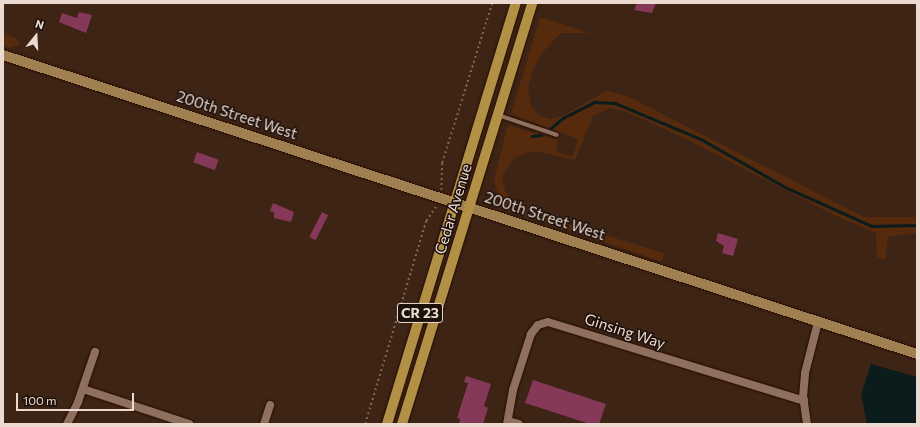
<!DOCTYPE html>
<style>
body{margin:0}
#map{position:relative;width:920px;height:427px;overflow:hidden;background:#3e2414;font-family:Commissioner,sans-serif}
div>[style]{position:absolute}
.green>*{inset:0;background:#562a0d}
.water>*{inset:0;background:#0b1c1d}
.stream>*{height:2.5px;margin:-1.25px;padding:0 1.25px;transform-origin:1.25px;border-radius:1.25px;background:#0b1c1d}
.building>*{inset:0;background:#853857;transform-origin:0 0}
.path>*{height:1.5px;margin-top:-0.75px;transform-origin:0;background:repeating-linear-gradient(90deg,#7d6558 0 2px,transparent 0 5px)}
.roads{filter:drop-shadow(0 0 1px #240c00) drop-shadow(0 0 1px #240c00)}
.lane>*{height:4px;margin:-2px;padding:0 2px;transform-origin:2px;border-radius:2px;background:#8f705e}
.street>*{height:8px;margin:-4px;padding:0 4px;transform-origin:4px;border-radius:4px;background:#8f705e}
.secondary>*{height:10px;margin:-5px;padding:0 5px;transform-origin:5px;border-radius:5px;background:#a08051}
.primary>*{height:10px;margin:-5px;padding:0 5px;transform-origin:5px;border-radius:5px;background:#b29045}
span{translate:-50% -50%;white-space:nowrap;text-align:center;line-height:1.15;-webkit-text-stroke:3px #1c100a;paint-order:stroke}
.shield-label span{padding:1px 3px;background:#1c100a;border:1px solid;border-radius:3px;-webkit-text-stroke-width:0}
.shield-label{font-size:14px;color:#ecdad0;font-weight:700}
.street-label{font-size:15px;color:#ecdad0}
.frame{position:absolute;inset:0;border:4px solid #ecdad0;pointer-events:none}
.north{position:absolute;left:16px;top:16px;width:40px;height:40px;-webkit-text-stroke:3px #1c100a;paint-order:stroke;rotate:18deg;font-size:11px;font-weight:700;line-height:16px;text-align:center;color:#ecdad0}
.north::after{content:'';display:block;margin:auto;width:14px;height:18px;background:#ecdad0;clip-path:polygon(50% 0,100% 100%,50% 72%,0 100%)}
.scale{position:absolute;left:16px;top:393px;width:118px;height:18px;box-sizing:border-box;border:2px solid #ecdad0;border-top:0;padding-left:5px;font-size:12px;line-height:14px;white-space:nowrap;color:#ecdad0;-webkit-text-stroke:3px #1c100a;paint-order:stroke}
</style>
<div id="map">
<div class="green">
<i style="clip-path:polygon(540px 17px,590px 33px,561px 33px,543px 52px,533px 69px,528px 88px,531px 106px,539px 115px,550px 119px,564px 115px,607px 91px,627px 96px,864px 217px,917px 217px,917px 233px,888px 237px,885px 260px,877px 257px,876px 233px,834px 215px,680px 136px,627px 112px,610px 108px,593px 116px,575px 160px,535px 151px,515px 157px,502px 176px,505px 191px,519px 209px,664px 253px,662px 262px,502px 207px,494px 180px,508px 125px,558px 140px,556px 151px,569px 156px,573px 156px,578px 139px,511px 114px)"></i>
<i style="clip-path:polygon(3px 34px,16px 38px,21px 44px,9px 48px,3px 46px)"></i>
</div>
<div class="water">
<i style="clip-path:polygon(871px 364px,917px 377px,917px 424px,867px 424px,861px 394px)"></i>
</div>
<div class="stream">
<i style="left:551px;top:128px;width:16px;rotate:-40deg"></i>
<i style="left:563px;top:118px;width:36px;rotate:-27deg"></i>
<i style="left:595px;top:102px;width:20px;rotate:3deg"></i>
<i style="left:615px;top:103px;width:93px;rotate:22.7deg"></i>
<i style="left:701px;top:139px;width:99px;rotate:29.7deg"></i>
<i style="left:787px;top:188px;width:93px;rotate:24.1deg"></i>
<i style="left:872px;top:226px;width:45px;rotate:-1.3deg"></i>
<i style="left:532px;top:136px;width:9px;rotate:-6deg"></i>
</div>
<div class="building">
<i style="clip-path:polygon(637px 3px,656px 3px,652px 13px,634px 10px)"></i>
<i style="clip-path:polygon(79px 12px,92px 15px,86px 33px,59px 22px,62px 13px,77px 18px)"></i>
<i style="left:197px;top:152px;width:23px;height:11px;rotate:20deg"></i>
<i style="clip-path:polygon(273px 203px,294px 212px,291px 222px,274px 218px,274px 212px,270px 211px)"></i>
<i style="left:322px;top:212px;width:7px;height:28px;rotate:27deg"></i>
<i style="clip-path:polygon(718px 233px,738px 239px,733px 256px,722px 253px,724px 246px,716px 241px)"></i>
<i style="clip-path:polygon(466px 376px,491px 384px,484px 406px,488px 408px,483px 424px,459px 424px,460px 419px,457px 418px,468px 383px,464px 382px)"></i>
<i style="clip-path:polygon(533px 380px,606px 404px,599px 424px,590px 424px,525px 403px)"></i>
</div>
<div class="path">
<i style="left:441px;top:190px;width:27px;rotate:-88deg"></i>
<i style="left:442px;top:163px;width:168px;rotate:-72.6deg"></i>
<i style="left:365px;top:424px;width:212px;rotate:-73.3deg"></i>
<i style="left:426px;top:221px;width:18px;rotate:-56deg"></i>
</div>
<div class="roads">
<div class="lane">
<i style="left:498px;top:115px;width:62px;rotate:18.7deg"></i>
</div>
<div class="street">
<i style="left:83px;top:389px;width:112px;rotate:18.3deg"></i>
<i style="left:508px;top:421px;width:11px;rotate:15deg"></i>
<i style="left:67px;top:424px;width:25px;rotate:-63deg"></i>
<i style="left:78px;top:402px;width:53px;rotate:-71.2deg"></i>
<i style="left:264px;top:424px;width:20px;rotate:-72deg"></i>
<i style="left:507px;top:424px;width:35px;rotate:-80deg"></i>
<i style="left:513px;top:390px;width:59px;rotate:-72.2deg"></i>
<i style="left:531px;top:334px;width:11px;rotate:-52deg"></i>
<i style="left:538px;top:325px;width:10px;rotate:-17deg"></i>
<i style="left:548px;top:322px;width:268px;rotate:17.1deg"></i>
<i style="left:807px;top:424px;width:27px;rotate:-98deg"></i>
<i style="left:803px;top:397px;width:24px;rotate:-85deg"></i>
<i style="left:805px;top:373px;width:53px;rotate:-75.7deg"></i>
</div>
<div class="secondary">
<i style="left:3px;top:55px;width:962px;rotate:18.11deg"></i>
</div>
<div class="primary">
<i style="left:387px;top:424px;width:440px;rotate:-73deg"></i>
<i style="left:402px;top:424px;width:441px;rotate:-72.8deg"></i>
</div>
</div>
<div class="shield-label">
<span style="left:420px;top:313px">CR 23</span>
</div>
<div class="street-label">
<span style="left:237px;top:115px;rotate:18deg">200th Street West</span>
<span style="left:453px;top:209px;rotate:-73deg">Cedar Avenue</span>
<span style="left:545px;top:216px;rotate:18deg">200th Street West</span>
<span style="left:625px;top:331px;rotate:18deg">Ginsing Way</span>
</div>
<div class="frame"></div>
<div class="north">N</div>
<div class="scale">100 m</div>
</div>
